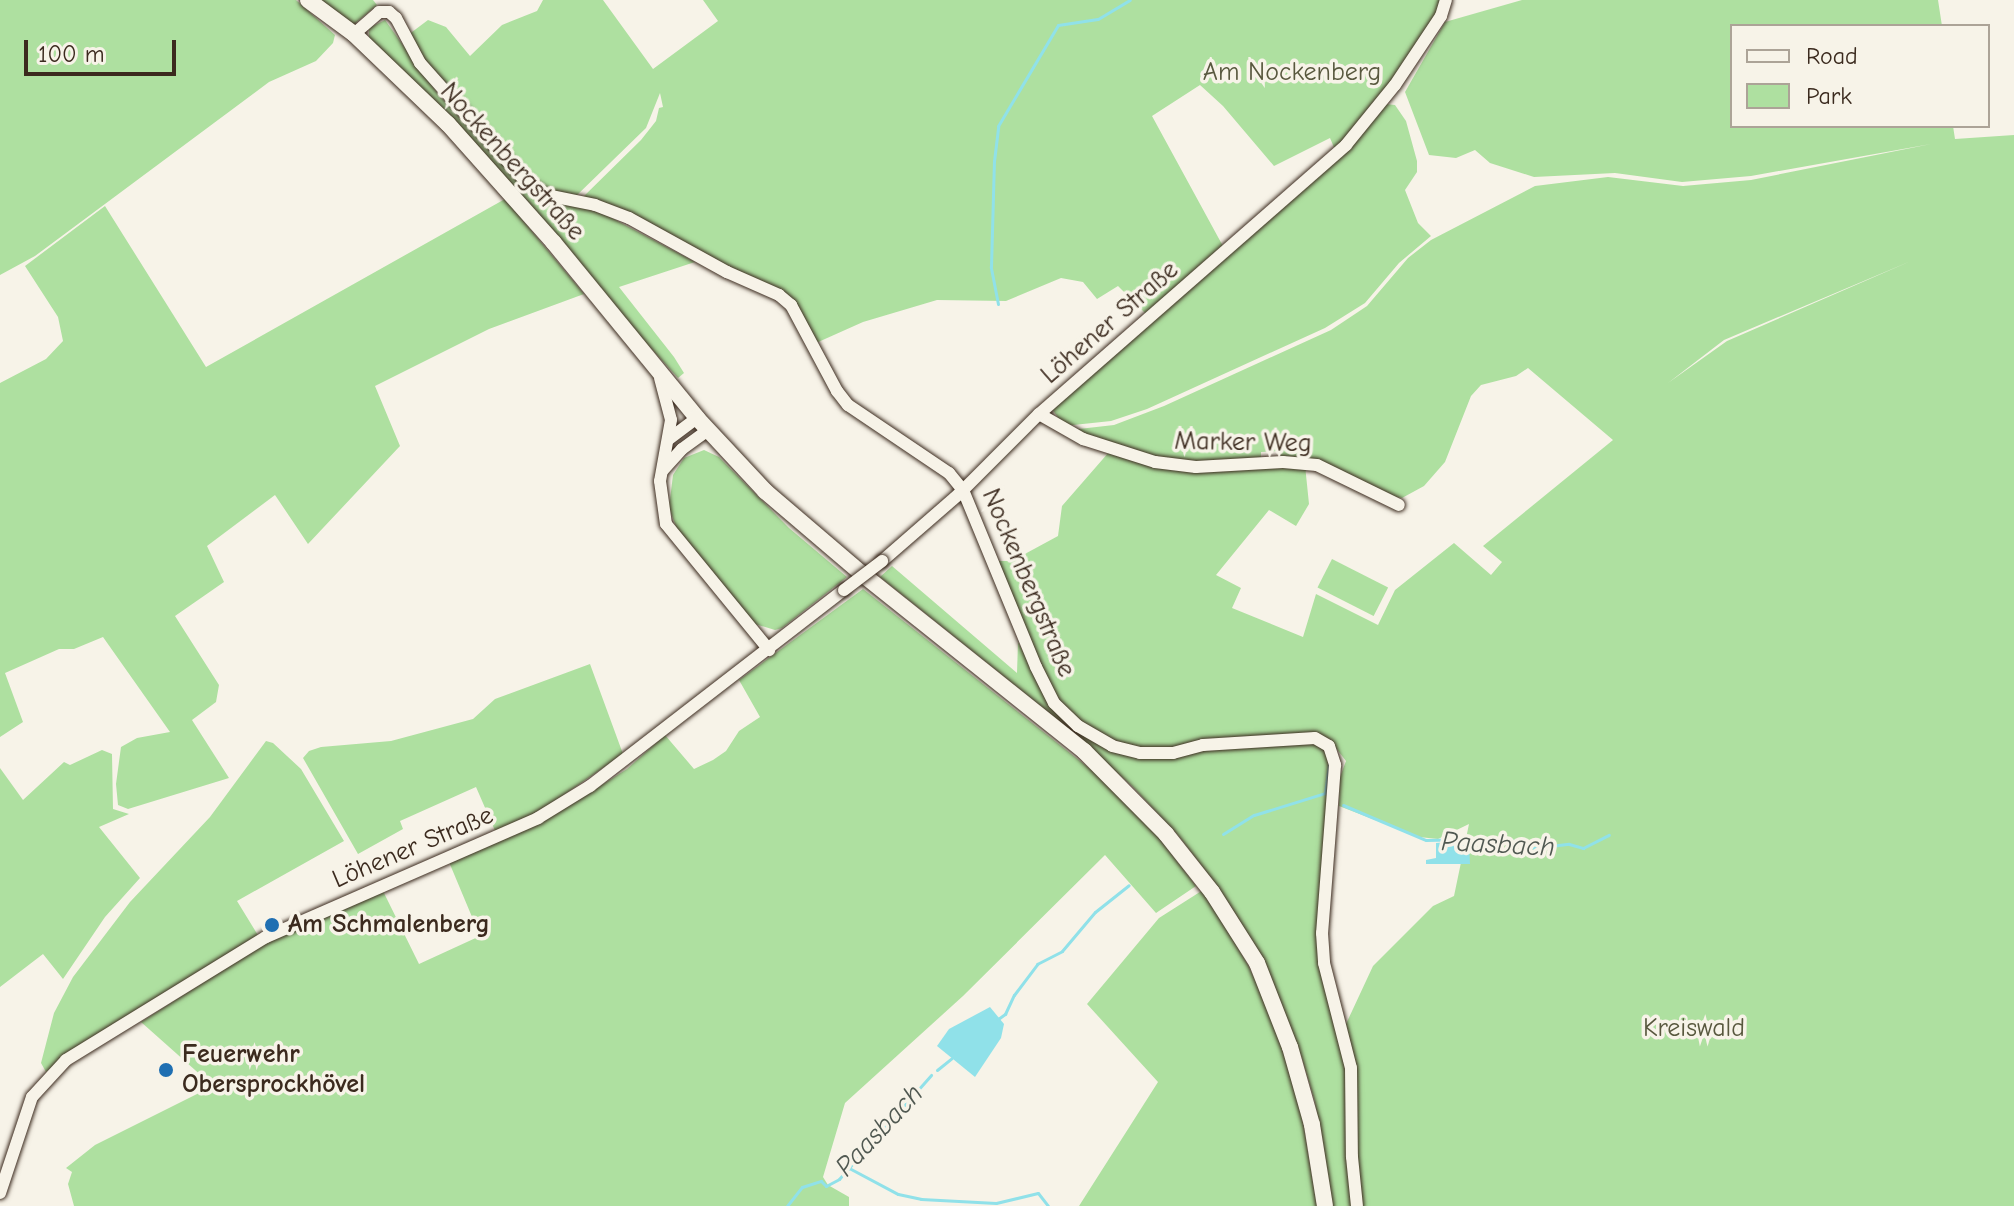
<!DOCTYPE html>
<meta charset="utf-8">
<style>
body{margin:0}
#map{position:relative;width:2014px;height:1206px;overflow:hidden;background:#f7f3e8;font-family:"Comic Neue",sans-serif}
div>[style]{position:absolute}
.green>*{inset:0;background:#aee0a0;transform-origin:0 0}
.water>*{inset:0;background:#90e1e9}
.stream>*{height:3px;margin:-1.5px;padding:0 1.5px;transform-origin:1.5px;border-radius:1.5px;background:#90e1e9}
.roads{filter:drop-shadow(0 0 2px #3b2a1e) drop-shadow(0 0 2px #3b2a1e)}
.minor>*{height:12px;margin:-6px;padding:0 6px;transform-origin:6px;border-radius:6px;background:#f7f3e8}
.major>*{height:16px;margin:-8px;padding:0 8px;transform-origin:8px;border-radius:8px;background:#f7f3e8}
.bridges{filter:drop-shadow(0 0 2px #3b2a1e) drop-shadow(0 0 2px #3b2a1e)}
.minor-bridge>*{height:12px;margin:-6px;padding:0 6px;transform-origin:6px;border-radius:6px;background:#f7f3e8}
.dots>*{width:22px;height:22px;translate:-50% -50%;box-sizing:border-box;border:4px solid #f7f3e8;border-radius:50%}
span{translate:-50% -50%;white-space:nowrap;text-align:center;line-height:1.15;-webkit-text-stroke:7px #f7f3e8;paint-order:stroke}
.park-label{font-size:26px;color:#58583e}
.street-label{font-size:26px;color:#3b2a1e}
.poi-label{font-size:26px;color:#3b2a1e;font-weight:700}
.left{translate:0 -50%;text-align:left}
.water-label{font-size:28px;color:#505851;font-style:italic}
.legend{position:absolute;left:1730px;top:24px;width:260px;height:104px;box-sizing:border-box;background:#f7f3e8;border:2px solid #aca397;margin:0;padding:10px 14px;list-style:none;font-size:24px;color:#3b2a1e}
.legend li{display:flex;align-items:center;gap:16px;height:40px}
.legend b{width:40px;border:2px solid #aca397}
.scale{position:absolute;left:24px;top:40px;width:152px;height:36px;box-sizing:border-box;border:4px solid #3b2a1e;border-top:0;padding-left:10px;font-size:24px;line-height:28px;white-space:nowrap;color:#3b2a1e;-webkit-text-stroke:6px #f7f3e8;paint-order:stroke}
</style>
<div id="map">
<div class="green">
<i style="clip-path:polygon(0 0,296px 0,335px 35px,333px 43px,316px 61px,269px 82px,35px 256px,0 275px)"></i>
<i style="clip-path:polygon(320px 0,373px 0,377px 5px,352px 26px)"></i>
<i style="clip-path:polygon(543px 0,603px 0,653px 69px,718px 21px,703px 0,1442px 0,1437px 15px,1377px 102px,1336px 152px,1330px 138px,1274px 166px,1223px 106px,1200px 85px,1152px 116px,1224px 248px,1147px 315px,1118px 286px,1097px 299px,1083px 282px,1061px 278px,1006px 301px,937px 300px,863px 322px,816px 343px,801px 313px,581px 199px,641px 140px,656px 121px,659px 108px,663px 107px,660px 93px,646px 128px,574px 198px,546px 191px,528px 179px,428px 69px,408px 35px,428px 20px,446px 27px,470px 56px,502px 25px,537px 11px)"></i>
<i style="clip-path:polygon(evenodd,1522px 0,1938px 0,1942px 26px,1732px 26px,1732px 126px,1953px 126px,1955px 139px,2014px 135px,2014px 1206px,1360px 1206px,1356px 1174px,1356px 1067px,1346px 1024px,1373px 966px,1433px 906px,1454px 896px,1469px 824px,1438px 839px,1419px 837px,1339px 806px,1340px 777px,1346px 761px,1332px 743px,1318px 736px,1202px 742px,1170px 751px,1141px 750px,1096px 733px,1080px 723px,1057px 700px,1010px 599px,995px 561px,1012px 561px,1058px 536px,1062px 506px,1109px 452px,1183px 469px,1305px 465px,1309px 504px,1296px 526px,1269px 510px,1216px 575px,1241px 588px,1232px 608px,1303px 637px,1316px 594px,1378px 625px,1395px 590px,1454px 543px,1491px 575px,1502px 562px,1483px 546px,1613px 440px,1528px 368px,1516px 376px,1481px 385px,1471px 396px,1445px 462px,1424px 486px,1402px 498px,1381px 494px,1321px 463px,1281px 460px,1280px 451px,1261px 452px,1261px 462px,1174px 463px,1111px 448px,1070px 430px,1114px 425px,1164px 406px,1331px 330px,1367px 306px,1408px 258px,1431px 240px,1535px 186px,1608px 177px,1683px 186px,1751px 180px,1931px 144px,1751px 176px,1682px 182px,1615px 173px,1534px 177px,1490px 163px,1475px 150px,1456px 158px,1429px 155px,1405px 92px,1445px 22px,1522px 0,1911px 261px,1727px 341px,1668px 383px,1724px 340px,1911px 261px)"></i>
<i style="clip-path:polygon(385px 20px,438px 94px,520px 184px,608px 216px,695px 262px,619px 287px,674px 357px,684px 373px,678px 378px,369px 38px,369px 28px)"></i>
<i style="clip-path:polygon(1385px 104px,1395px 105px,1406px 121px,1417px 161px,1417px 172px,1405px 190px,1418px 223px,1431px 236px,1399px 263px,1365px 303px,1325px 328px,1147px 409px,1111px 421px,1064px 426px,1052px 409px)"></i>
<i style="clip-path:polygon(505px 199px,584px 294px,489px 329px,375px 386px,400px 446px,308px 544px,275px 495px,207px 546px,224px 582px,175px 616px,219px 685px,216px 702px,192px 720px,229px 778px,128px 809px,118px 805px,116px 784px,121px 747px,137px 738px,170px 732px,103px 637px,74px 649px,59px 649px,5px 673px,23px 722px,0 737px,0 383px,46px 359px,63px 341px,58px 317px,25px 266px,105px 206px,206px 367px)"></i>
<i style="clip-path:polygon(704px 450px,719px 457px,789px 528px,847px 577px,782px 628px,775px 630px,755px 624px,677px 529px,669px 508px,673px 475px,684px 458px)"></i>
<i style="left:1332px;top:559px;width:63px;height:32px;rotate:27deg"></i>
<i style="clip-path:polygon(892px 566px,1017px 673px,1018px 642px,1050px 704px,1133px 756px,1169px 758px,1203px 749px,1310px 741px,1323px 746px,1332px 764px,1319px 925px,1346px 1075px,1351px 1206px,1332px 1206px,1315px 1102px,1302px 1058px,1254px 944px,1218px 887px,1178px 835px,1132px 786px,1058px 720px,880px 577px)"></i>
<i style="clip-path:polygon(863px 589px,1094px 772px,1156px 834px,1196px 886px,1156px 913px,1105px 855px,963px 996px,845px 1103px,823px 1177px,828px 1185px,849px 1197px,849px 1206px,74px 1206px,68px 1184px,72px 1172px,66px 1168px,95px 1145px,213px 1086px,141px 1022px,264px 944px,383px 891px,419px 964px,480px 936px,449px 862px,559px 812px,627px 769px,665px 735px,694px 769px,713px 760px,726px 751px,739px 731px,760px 717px,739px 680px)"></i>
<i style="clip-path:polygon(590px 664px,623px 754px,536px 814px,496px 833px,476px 787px,400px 821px,403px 829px,358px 854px,303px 758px,309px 751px,321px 747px,391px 741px,473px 719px,495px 699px)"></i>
<i style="clip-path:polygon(266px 741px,273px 743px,301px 769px,344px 841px,237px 901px,259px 937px,64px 1056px,46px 1072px,41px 1063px,54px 1013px,73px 977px,130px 902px,210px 817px)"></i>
<i style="clip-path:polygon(102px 750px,112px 754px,113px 809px,129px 814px,99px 827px,140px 878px,105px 917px,63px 979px,43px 954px,0 987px,0 768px,23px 800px,64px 762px,70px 765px)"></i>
<i style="clip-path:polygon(1203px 890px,1248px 965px,1270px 1012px,1300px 1104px,1317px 1206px,1079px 1206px,1158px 1082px,1087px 1004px,1159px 918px)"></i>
</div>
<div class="water">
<i style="clip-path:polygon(1461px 841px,1469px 843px,1470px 864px,1426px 864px,1426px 860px,1436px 858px,1436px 843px)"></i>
<i style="clip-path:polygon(990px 1007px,1004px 1024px,1001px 1038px,975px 1077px,937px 1046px,949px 1029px)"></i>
</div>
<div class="stream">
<i style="left:998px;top:304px;width:38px;rotate:-101deg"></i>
<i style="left:991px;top:267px;width:106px;rotate:-88.4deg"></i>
<i style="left:994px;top:161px;width:35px;rotate:-83deg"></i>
<i style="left:998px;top:126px;width:117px;rotate:-59.3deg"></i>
<i style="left:1058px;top:25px;width:40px;rotate:-8.5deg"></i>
<i style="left:1098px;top:19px;width:37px;rotate:-31deg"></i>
<i style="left:1343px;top:805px;width:90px;rotate:22.9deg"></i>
<i style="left:1426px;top:840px;width:44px;rotate:-1.3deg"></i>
<i style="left:1470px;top:839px;width:49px;rotate:2.3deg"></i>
<i style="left:1519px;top:841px;width:17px;rotate:25deg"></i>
<i style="left:1534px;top:848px;width:35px;rotate:-7deg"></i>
<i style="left:1569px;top:844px;width:15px;rotate:16deg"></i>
<i style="left:1583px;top:848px;width:29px;rotate:-27deg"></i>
<i style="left:1223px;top:834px;width:36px;rotate:-32deg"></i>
<i style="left:1254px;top:815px;width:74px;rotate:-17.2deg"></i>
<i style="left:1325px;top:793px;width:30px;rotate:-82deg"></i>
<i style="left:998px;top:1019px;width:9px;rotate:-36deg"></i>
<i style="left:1005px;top:1014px;width:21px;rotate:-65deg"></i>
<i style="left:1014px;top:995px;width:39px;rotate:-53deg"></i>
<i style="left:1037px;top:964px;width:28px;rotate:-27deg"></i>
<i style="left:1062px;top:951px;width:51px;rotate:-49.8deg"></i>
<i style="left:1095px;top:912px;width:43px;rotate:-38.5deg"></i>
<i style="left:937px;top:1070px;width:19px;rotate:-39deg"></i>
<i style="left:849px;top:1168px;width:55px;rotate:28deg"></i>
<i style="left:898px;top:1194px;width:24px;rotate:12deg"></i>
<i style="left:921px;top:1199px;width:75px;rotate:3.1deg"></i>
<i style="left:996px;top:1203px;width:43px;rotate:-13.4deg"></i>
<i style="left:1038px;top:1193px;width:16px;rotate:52deg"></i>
<i style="left:787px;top:1206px;width:24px;rotate:-52deg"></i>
<i style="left:802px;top:1187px;width:20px;rotate:-18deg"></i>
<i style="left:821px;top:1181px;width:7px;rotate:45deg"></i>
<i style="left:826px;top:1186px;width:15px;rotate:-28deg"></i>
<i style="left:839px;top:1179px;width:139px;rotate:-48.5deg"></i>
</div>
<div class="roads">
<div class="minor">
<i style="left:354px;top:34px;width:33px;rotate:-41deg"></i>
<i style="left:379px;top:12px;width:10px"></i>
<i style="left:389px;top:12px;width:9px;rotate:41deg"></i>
<i style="left:396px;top:18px;width:51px;rotate:61.9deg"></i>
<i style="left:420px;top:63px;width:161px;rotate:48.3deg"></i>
<i style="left:527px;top:183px;width:22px;rotate:32deg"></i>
<i style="left:546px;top:195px;width:50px;rotate:11.5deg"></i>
<i style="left:595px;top:205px;width:36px;rotate:21deg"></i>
<i style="left:629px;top:218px;width:112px;rotate:28.9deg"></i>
<i style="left:727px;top:272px;width:57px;rotate:23.9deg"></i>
<i style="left:779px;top:295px;width:16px;rotate:40deg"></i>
<i style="left:791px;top:305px;width:98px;rotate:61.9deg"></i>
<i style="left:837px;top:391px;width:18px;rotate:52deg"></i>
<i style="left:848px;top:405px;width:122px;rotate:34deg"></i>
<i style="left:949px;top:473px;width:22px;rotate:51deg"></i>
<i style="left:963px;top:490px;width:191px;rotate:67.6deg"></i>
<i style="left:1036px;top:667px;width:40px;rotate:63.4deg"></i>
<i style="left:1054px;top:703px;width:33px;rotate:44deg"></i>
<i style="left:1078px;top:726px;width:39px;rotate:30deg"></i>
<i style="left:1112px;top:746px;width:29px;rotate:14deg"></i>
<i style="left:1140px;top:753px;width:33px"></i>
<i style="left:1173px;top:753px;width:31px;rotate:-15deg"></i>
<i style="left:1203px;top:745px;width:112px;rotate:-3.6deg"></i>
<i style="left:1315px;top:738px;width:16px;rotate:30deg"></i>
<i style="left:1329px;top:746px;width:20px;rotate:72deg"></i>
<i style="left:1335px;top:765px;width:169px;rotate:94.4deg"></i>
<i style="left:1322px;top:933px;width:30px;rotate:86deg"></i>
<i style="left:1324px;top:963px;width:108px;rotate:75.6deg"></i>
<i style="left:1351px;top:1068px;width:89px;rotate:89.4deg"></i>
<i style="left:1352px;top:1157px;width:49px;rotate:84.2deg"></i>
<i style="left:660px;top:378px;width:43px;rotate:75.3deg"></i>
<i style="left:671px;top:420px;width:62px;rotate:100.2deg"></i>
<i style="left:660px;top:481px;width:43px;rotate:82.1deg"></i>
<i style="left:666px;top:524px;width:163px;rotate:50.7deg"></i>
<i style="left:1039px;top:414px;width:51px;rotate:29.6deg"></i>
<i style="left:1083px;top:439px;width:76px;rotate:17.7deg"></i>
<i style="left:1155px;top:462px;width:41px;rotate:7deg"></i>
<i style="left:1196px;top:467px;width:87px;rotate:-3.3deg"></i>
<i style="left:1283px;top:462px;width:34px;rotate:5deg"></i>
<i style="left:1317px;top:465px;width:91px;rotate:26deg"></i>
<i style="left:669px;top:439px;width:35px;rotate:-37deg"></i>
<i style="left:663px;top:470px;width:28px;rotate:-48deg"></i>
<i style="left:682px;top:449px;width:32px;rotate:-36deg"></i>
<i style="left:882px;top:561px;width:102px;rotate:-41deg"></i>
<i style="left:959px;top:494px;width:113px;rotate:-45deg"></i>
<i style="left:1039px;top:414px;width:408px;rotate:-41.2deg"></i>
<i style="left:1346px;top:145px;width:77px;rotate:-50.8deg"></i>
<i style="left:1395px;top:85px;width:83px;rotate:-56.3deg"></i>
<i style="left:1441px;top:16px;width:17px;rotate:-73deg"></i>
<i style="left:0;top:1193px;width:101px;rotate:-71.6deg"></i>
<i style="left:32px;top:1097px;width:50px;rotate:-47.4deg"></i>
<i style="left:66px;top:1060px;width:235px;rotate:-31.6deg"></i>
<i style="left:266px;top:937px;width:297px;rotate:-23.6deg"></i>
<i style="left:538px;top:818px;width:61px;rotate:-31.6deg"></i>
<i style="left:590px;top:786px;width:321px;rotate:-37.7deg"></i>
</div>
<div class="major">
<i style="left:308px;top:0;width:57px;rotate:36.5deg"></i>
<i style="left:354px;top:34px;width:130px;rotate:43.8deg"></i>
<i style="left:448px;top:124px;width:159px;rotate:48.3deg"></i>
<i style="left:554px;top:243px;width:226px;rotate:50.7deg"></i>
<i style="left:697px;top:418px;width:100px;rotate:47deg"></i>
<i style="left:765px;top:491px;width:126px;rotate:40.5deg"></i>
<i style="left:861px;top:573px;width:285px;rotate:38.6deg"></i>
<i style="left:1084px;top:751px;width:117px;rotate:45.3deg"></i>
<i style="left:1166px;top:834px;width:74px;rotate:51.6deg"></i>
<i style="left:1212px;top:892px;width:84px;rotate:57.6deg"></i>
<i style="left:1257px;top:963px;width:90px;rotate:68.6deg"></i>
<i style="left:1290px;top:1047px;width:81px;rotate:74.2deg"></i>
<i style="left:1312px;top:1125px;width:82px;rotate:80.9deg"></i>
</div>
</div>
<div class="bridges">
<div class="minor-bridge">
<i style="left:844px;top:590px;width:48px;rotate:-37.3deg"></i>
</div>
</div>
<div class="dots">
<i style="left:272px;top:925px;background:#1f6fb2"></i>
<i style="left:166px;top:1070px;background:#1f6fb2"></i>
</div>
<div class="park-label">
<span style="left:1292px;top:73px">Am Nockenberg</span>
<span style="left:1694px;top:1029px">Kreiswald</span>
</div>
<div class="street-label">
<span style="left:512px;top:162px;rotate:48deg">Nockenbergstraße</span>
<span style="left:1110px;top:323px;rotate:-41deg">Löhener Straße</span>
<span style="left:1243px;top:443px;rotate:1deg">Marker Weg</span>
<span style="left:1028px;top:583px;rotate:67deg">Nockenbergstraße</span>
<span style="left:413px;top:848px;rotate:-23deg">Löhener Straße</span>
</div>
<div class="poi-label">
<span class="left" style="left:288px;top:925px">Am Schmalenberg</span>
<span class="left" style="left:182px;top:1070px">Feuerwehr<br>Obersprockhövel</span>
</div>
<div class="water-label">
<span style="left:1498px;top:844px;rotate:3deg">Paasbach</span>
<span style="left:879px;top:1130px;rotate:-47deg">Paasbach</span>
</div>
<ul class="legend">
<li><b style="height:10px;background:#f7f3e8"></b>Road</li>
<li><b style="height:22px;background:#aee0a0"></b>Park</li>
</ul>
<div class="scale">100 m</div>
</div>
